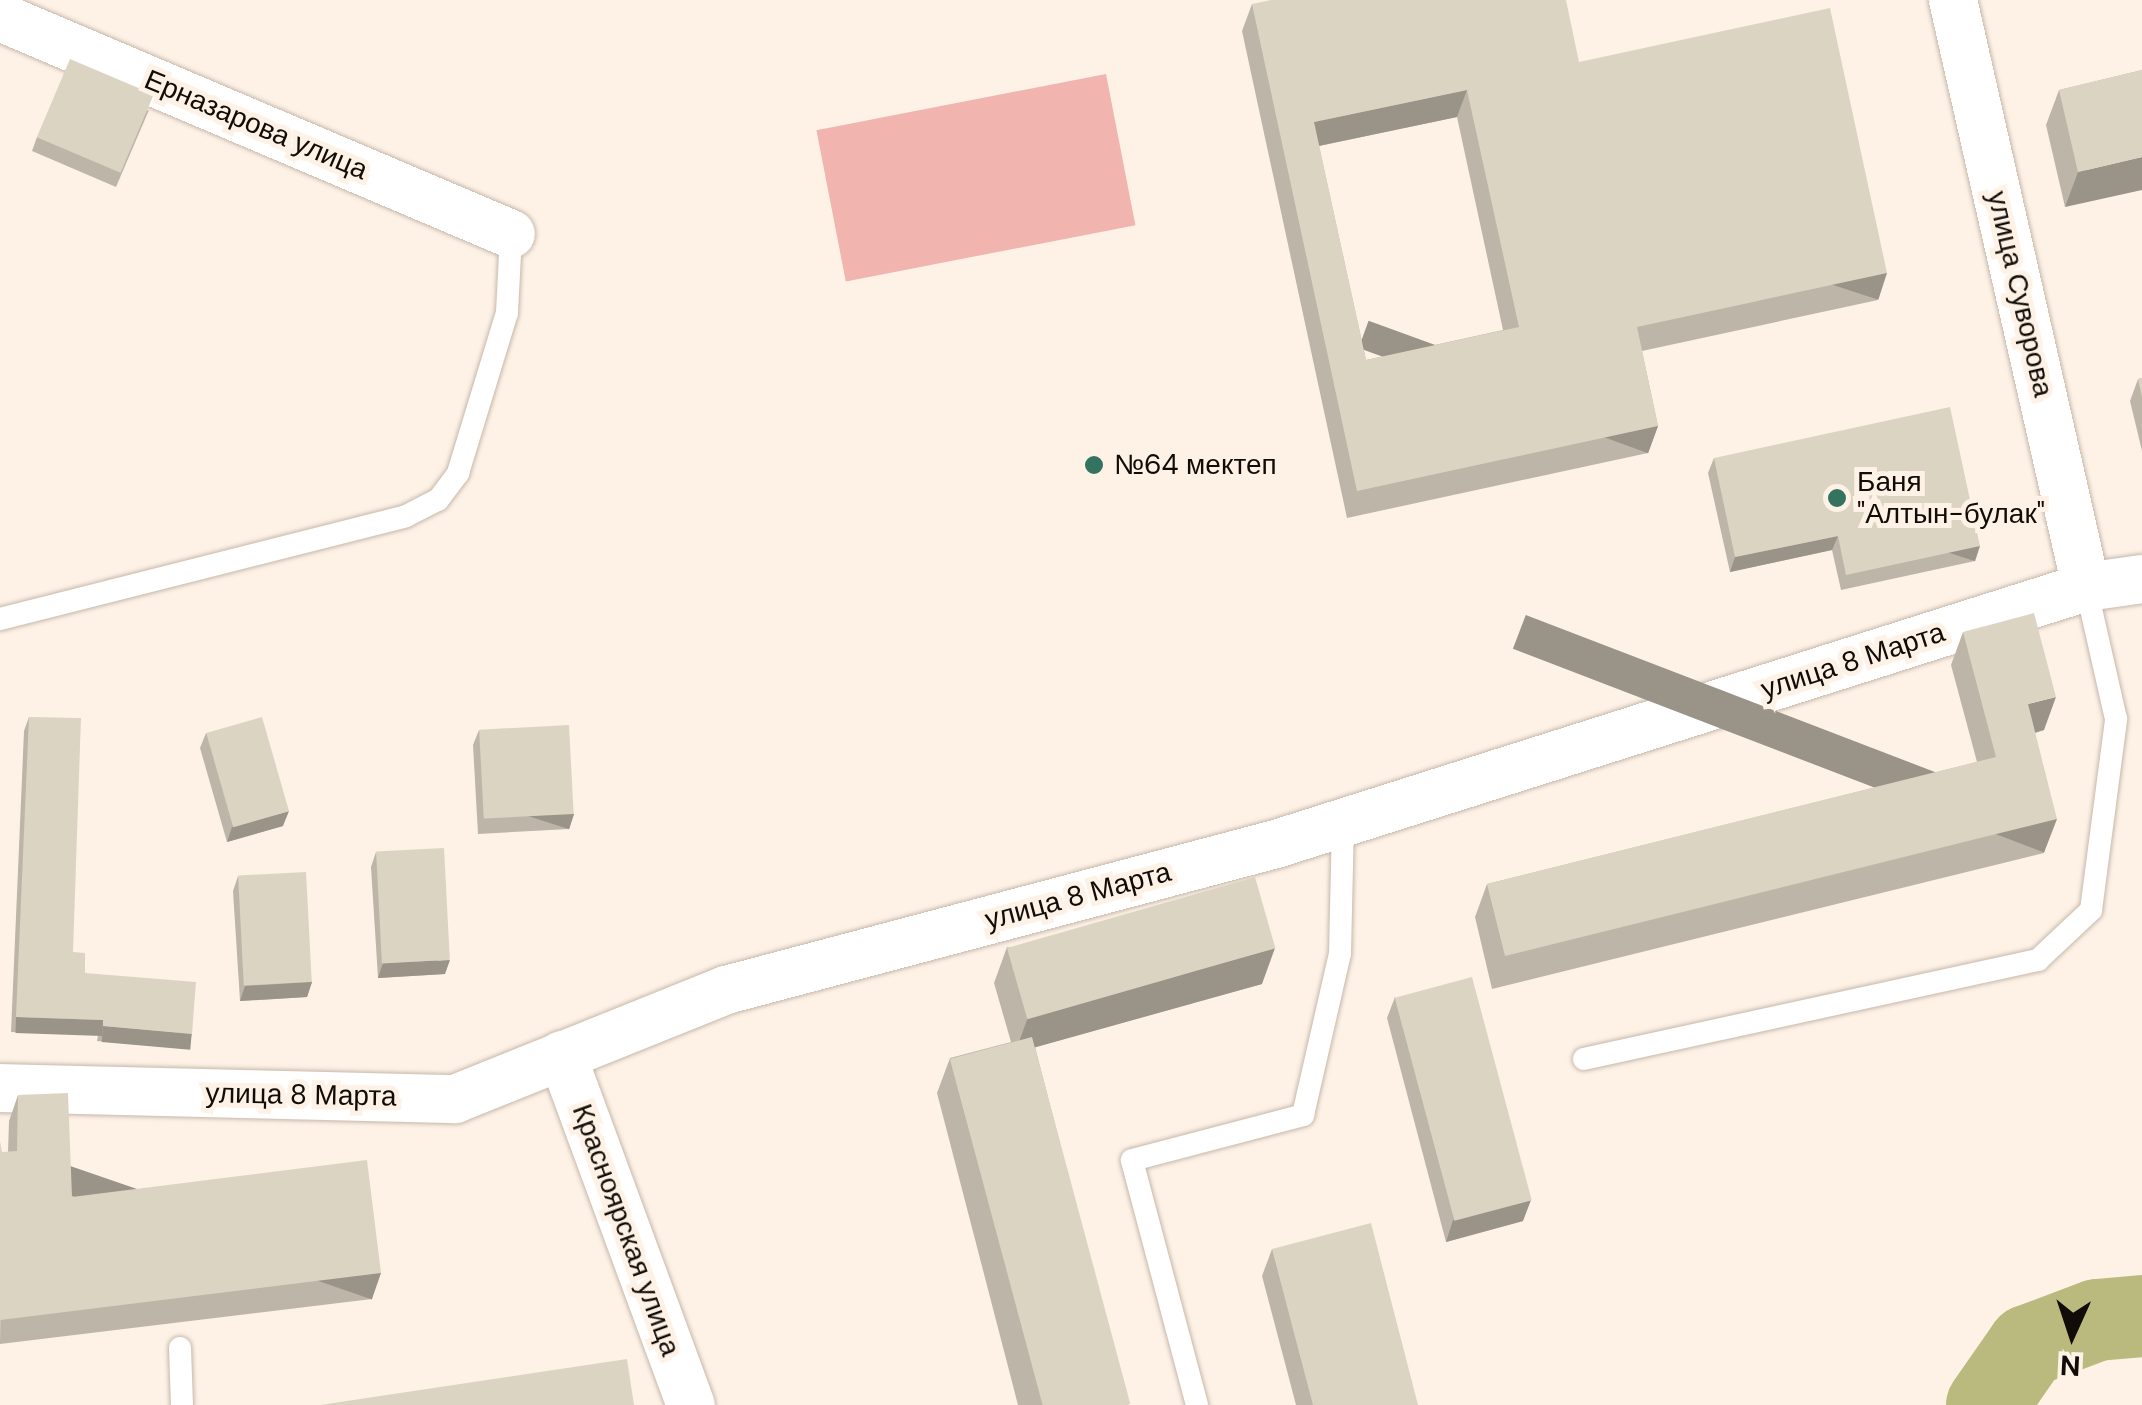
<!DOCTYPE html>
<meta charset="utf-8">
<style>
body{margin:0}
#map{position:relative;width:2142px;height:1405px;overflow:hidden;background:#fef2e7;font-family:"DM Sans",sans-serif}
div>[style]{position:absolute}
.green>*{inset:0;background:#f1b4ae;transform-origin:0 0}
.river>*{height:82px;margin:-41px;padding:0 41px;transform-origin:41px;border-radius:41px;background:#baba7f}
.roads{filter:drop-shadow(0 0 2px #c6b8aa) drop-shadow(0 0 2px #c6b8aa)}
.lane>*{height:22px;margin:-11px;padding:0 11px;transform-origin:11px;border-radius:11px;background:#fff}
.street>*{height:48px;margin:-24px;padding:0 24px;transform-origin:24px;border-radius:24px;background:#fff}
.wall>*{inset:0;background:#bdb6a8}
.shaded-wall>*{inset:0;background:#9a9488;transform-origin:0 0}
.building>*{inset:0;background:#dcd4c3;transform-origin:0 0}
.dots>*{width:28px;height:28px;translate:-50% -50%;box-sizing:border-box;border:5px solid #fef2e7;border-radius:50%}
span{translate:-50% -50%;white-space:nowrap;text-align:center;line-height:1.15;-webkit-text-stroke:10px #fef2e7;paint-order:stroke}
.street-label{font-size:28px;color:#110c07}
.poi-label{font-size:28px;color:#110c07}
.left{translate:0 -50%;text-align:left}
.north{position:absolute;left:2022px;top:1285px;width:100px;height:100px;-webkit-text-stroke:8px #fef2e7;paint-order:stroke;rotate:183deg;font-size:28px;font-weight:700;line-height:40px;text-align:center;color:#110c07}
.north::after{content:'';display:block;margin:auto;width:35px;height:45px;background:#110c07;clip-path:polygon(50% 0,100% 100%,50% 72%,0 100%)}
</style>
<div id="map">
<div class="green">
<i style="left:1106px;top:74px;width:154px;height:295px;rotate:79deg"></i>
</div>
<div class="river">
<i style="left:1987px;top:1405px;width:72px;rotate:-55.2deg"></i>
<i style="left:2028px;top:1346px;width:74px;rotate:-20.6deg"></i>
<i style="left:2097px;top:1320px;width:45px;rotate:-5.1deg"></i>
</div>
<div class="roads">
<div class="lane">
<i style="left:0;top:619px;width:419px;rotate:-14.2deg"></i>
<i style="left:406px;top:516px;width:36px;rotate:-27deg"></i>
<i style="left:438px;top:500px;width:34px;rotate:-53deg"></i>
<i style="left:458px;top:473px;width:167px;rotate:-73deg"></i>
<i style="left:507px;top:313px;width:79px;rotate:-87.1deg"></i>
<i style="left:1584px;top:1059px;width:465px;rotate:-12.3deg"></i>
<i style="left:2038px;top:960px;width:73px;rotate:-43.3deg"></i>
<i style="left:2091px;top:910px;width:193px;rotate:-82.5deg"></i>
<i style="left:2116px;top:719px;width:135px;rotate:-102.8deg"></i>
<i style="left:180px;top:1348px;width:57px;rotate:88deg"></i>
<i style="left:1197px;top:1405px;width:253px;rotate:-104.9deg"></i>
<i style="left:1132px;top:1160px;width:177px;rotate:-14.7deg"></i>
<i style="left:1303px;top:1115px;width:165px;rotate:-77.1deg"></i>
<i style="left:1340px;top:954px;width:131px;rotate:-88.7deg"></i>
</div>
<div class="street">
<i style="left:1953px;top:0;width:602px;rotate:77.23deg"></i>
<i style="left:0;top:17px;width:555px;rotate:23.01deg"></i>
<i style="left:562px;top:1055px;width:373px;rotate:69.8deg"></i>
<i style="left:0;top:1088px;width:455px;rotate:1.4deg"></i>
<i style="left:455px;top:1099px;width:292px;rotate:-21.9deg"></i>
<i style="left:726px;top:990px;width:569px;rotate:-14.87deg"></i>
<i style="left:1276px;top:844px;width:850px;rotate:-17.6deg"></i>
<i style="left:2086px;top:587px;width:57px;rotate:-8.1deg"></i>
</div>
</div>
<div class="wall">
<i style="clip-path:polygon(evenodd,1252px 4px,1579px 62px,1878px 300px,1642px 351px,1658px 426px,1648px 453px,1347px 518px,1242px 31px,1252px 4px,1457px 117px,1503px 330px,1366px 360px,1319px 146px,1457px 117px)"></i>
<i style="clip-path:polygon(2142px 70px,2065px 207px,2046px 125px,2059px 90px)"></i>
<i style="clip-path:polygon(149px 110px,116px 187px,32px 151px,37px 137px)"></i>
<i style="clip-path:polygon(2142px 378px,2142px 451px,2130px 401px,2138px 379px)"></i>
<i style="clip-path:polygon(1714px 458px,1975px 561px,1841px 590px,1832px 550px,1730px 572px,1708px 473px)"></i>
<i style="clip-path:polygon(1963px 632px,2044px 730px,2035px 733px,2044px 853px,1492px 989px,1475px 917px,1487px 884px,1977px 762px,1951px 665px)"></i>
<i style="clip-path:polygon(29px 717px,73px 952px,85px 973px,192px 1034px,187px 1049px,97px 1041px,98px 1035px,11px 1032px,24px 731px)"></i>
<i style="clip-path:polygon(479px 730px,574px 814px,569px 829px,478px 834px,473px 745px)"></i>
<i style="clip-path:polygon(206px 733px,283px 826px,227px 842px,200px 748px)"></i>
<i style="clip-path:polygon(376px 852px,445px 974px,378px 978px,371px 867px)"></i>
<i style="clip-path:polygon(238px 876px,312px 982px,307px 997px,240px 1001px,233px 891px)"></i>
<i style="clip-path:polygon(1007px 947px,1262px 984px,1035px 1047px,1128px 1405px,1018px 1405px,937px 1093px,950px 1058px,1011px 1042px,994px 983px)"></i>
<i style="clip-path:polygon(1395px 997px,1523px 1221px,1446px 1242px,1387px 1018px)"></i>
<i style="clip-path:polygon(18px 1095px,72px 1197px,372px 1299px,0 1344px,2px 1152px,8px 1152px,9px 1121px)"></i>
<i style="clip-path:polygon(1272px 1249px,1418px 1405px,1296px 1405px,1262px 1276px)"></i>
</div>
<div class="shaded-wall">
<i style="clip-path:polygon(1467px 90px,1457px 117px,1304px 149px,1314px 122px)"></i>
<i style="clip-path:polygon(2142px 157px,2142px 190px,2065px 207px,2078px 172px)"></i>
<i style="left:1887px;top:273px;width:28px;height:256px;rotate:108deg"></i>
<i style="left:1658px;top:426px;width:29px;height:308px;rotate:110deg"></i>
<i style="clip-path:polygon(1838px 536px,1832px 550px,1730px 572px,1735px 557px)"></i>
<i style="left:1980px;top:546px;width:16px;height:137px;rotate:108deg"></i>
<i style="clip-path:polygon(2056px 697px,2044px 730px,2016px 738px,2028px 704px)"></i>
<i style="clip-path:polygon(289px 811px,283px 826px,227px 842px,232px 827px)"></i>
<i style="left:574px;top:814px;width:16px;height:90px;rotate:108deg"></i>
<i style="left:2057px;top:819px;width:36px;height:569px;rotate:111deg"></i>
<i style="clip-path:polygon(1275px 948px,1262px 984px,1015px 1053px,1028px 1017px)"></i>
<i style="clip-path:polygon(450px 960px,445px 974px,378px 978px,383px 963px)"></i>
<i style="clip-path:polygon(312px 982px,307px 997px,240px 1001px,245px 986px)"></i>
<i style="left:16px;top:1017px;width:87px;height:16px;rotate:2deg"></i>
<i style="left:103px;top:1026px;width:89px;height:16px;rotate:5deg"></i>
<i style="clip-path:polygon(1531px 1200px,1523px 1221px,1446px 1242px,1453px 1220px)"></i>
<i style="left:381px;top:1273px;width:28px;height:384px;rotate:109deg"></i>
</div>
<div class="building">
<i style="clip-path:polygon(evenodd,1271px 0,1566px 0,1579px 62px,1830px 8px,1887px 273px,1637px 327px,1658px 426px,1357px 491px,1252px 4px,1271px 0,1467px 90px,1519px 327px,1366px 360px,1314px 122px,1467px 90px)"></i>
<i style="left:70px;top:59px;width:91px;height:85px;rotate:23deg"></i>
<i style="clip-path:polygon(2142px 70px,2142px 157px,2078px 172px,2059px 90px)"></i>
<i style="clip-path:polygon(2142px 378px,2142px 397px,2138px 379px)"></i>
<i style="clip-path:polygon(1950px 407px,1980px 546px,1846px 575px,1838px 536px,1735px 557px,1714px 458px)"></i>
<i style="clip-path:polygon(2034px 613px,2056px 697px,2028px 704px,2057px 819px,1505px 956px,1487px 884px,1996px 757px,1963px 632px)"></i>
<i style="clip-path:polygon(29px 717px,81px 718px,73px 952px,85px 953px,85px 973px,196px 982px,192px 1034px,103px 1026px,103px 1020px,16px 1017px)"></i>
<i style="left:262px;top:717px;width:98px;height:58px;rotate:74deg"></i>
<i style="left:569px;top:725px;width:89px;height:90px;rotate:87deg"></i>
<i style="left:444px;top:848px;width:112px;height:68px;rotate:87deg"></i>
<i style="left:306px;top:872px;width:110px;height:68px;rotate:87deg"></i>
<i style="left:1255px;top:877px;width:74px;height:258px;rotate:74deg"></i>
<i style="left:1472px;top:977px;width:231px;height:80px;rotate:75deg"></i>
<i style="left:1032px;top:1037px;width:380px;height:85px;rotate:75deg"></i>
<i style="clip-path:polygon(68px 1093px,72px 1197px,367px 1160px,381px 1273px,0 1320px,0 1141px,2px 1152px,17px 1151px,18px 1095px)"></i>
<i style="clip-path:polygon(1371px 1223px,1418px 1405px,1313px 1405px,1272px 1249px)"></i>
<i style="clip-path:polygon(627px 1359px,634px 1405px,320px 1405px)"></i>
</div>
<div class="dots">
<i style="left:1094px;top:465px;background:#347360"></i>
<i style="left:1837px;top:498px;background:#347360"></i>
</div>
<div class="street-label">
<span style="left:256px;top:125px;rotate:23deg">Ерназарова улица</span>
<span style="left:2020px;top:294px;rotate:77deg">улица Суворова</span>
<span style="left:1853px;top:661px;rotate:-18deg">улица 8 Марта</span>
<span style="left:1078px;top:896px;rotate:-15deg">улица 8 Марта</span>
<span style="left:301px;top:1095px;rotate:1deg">улица 8 Марта</span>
<span style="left:626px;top:1230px;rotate:70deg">Красноярская улица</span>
</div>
<div class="poi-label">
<span class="left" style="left:1114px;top:465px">№64 мектеп</span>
<span class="left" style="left:1857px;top:498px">Баня<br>"Алтын-булак"</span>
</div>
<div class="north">N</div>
</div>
